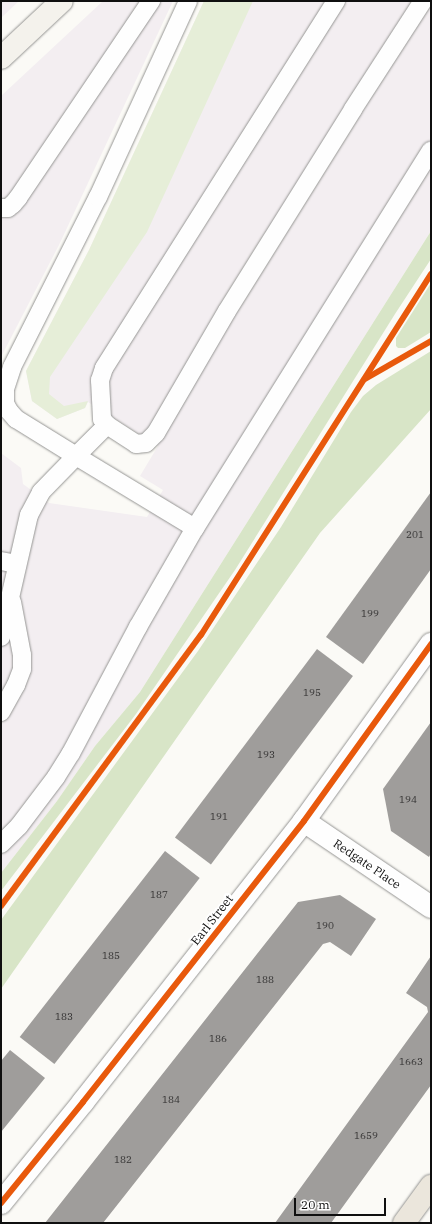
<!DOCTYPE html>
<style>
body{margin:0}
#map{position:relative;width:432px;height:1224px;overflow:hidden;background:#fbfaf6;font-family:"IBM Plex Serif",serif}
div>[style]{position:absolute}
.industrial>*{inset:0;background:#f3eef1}
.green>*{inset:0;background:#e6eed8}
.forest>*{inset:0;background:#d8e5c7}
.building>*{inset:0;background:#9f9d9b;transform-origin:0 0}
.roads{filter:drop-shadow(0 0 1px #959593) drop-shadow(0 0 1px #959593)}
.lane>*{height:18px;margin:-9px;padding:0 9px;transform-origin:9px;border-radius:9px;background:#fefefe}
.street>*{height:22px;margin:-11px;padding:0 11px;transform-origin:11px;border-radius:11px;background:#fefefe}
.secondary>*{height:22px;margin:-11px;padding:0 11px;transform-origin:11px;border-radius:11px;background:#f4f2ec}
.primary>*{height:22px;margin:-11px;padding:0 11px;transform-origin:11px;border-radius:11px;background:#ebe6dc}
.cycleway>*{height:6px;margin:-3px;padding:0 3px;transform-origin:3px;border-radius:3px;background:#e8590c}
span{translate:-50% -50%;white-space:nowrap;text-align:center;line-height:1.15;-webkit-text-stroke:4px #fff;paint-order:stroke}
.number-label{font-size:10px;color:#333232}
.number-label span{-webkit-text-stroke-width:0}
.street-label{font-size:12px;color:#0f0f0f}
.frame{position:absolute;inset:0;border:2px solid #0f0f0f;pointer-events:none}
.scale{position:absolute;left:294px;top:1198px;width:92px;height:18px;box-sizing:border-box;border:2px solid #0f0f0f;border-top:0;padding-left:5px;font-size:12px;line-height:14px;white-space:nowrap;color:#0f0f0f;-webkit-text-stroke:3px #fff;paint-order:stroke}
</style>
<div id="map">
<div class="industrial">
<i style="clip-path:polygon(1px 1px,19px 1px,1px 18px)"></i>
<i style="clip-path:polygon(103px 1px,173px 1px,59px 245px,1px 357px,1px 96px)"></i>
<i style="clip-path:polygon(204px 1px,431px 1px,431px 231px,140px 692px,95px 746px,57px 801px,1px 873px,1px 453px,21px 468px,23px 484px,49px 503px,147px 517px,163px 490px,140px 476px,158px 446px,88px 402px,85px 408px,57px 419px,32px 401px,26px 371px,89px 250px)"></i>
</div>
<div class="green">
<i style="clip-path:polygon(204px 1px,253px 1px,147px 232px,50px 377px,49px 394px,64px 406px,88px 401px,85px 408px,57px 419px,32px 401px,26px 371px,89px 250px)"></i>
</div>
<div class="forest">
<i style="clip-path:polygon(431px 231px,431px 259px,395px 314px,235px 570px,136px 714px,1px 891px,1px 873px,57px 801px,95px 746px,140px 692px)"></i>
<i style="clip-path:polygon(431px 283px,431px 332px,405px 348px,398px 348px,396px 346px,396px 338px)"></i>
<i style="clip-path:polygon(431px 351px,431px 409px,320px 533px,1px 989px,1px 920px,198px 651px,281px 527px,351px 412px,363px 396px,376px 385px)"></i>
</div>
<div class="building">
<i style="clip-path:polygon(431px 492px,431px 569px,363px 664px,326px 637px)"></i>
<i style="left:317px;top:649px;width:45px;height:236px;rotate:37deg"></i>
<i style="clip-path:polygon(431px 722px,431px 853px,429px 857px,391px 831px,383px 789px)"></i>
<i style="left:165px;top:851px;width:44px;height:236px;rotate:38deg"></i>
<i style="clip-path:polygon(340px 895px,376px 919px,351px 956px,330px 942px,323px 944px,103px 1223px,45px 1223px,298px 902px)"></i>
<i style="clip-path:polygon(431px 956px,431px 1085px,331px 1223px,275px 1223px,428px 1012px,427px 1007px,406px 993px)"></i>
<i style="clip-path:polygon(10px 1050px,45px 1078px,1px 1132px,1px 1061px)"></i>
</div>
<div class="roads">
<div class="lane">
<i style="left:336px;top:1px;width:434px;rotate:122.3deg"></i>
<i style="left:104px;top:368px;width:13px;rotate:108deg"></i>
<i style="left:100px;top:380px;width:39px;rotate:87deg"></i>
<i style="left:102px;top:419px;width:8px;rotate:50deg"></i>
<i style="left:107px;top:425px;width:35px;rotate:33deg"></i>
<i style="left:136px;top:444px;width:10px;rotate:-6deg"></i>
<i style="left:146px;top:443px;width:14px;rotate:-45deg"></i>
<i style="left:156px;top:433px;width:141px;rotate:-59.8deg"></i>
<i style="left:227px;top:311px;width:238px;rotate:-58deg"></i>
<i style="left:353px;top:109px;width:129px;rotate:-57.1deg"></i>
<i style="left:1px;top:208px;width:7px"></i>
<i style="left:8px;top:208px;width:6px;rotate:-39deg"></i>
<i style="left:13px;top:204px;width:8px;rotate:-50deg"></i>
<i style="left:18px;top:198px;width:238px;rotate:-56deg"></i>
<i style="left:107px;top:425px;width:44px;rotate:135deg"></i>
<i style="left:76px;top:456px;width:70px;rotate:-148.3deg"></i>
<i style="left:16px;top:419px;width:11px;rotate:-131deg"></i>
<i style="left:9px;top:411px;width:9px;rotate:-117deg"></i>
<i style="left:5px;top:403px;width:14px;rotate:-90deg"></i>
<i style="left:5px;top:389px;width:23px;rotate:-72deg"></i>
<i style="left:12px;top:367px;width:191px;rotate:-63.2deg"></i>
<i style="left:98px;top:197px;width:216px;rotate:-65.3deg"></i>
<i style="left:1px;top:561px;width:16px;rotate:11deg"></i>
<i style="left:1px;top:637px;width:125px;rotate:-77.1deg"></i>
<i style="left:29px;top:515px;width:26px;rotate:-62deg"></i>
<i style="left:41px;top:492px;width:50px;rotate:-45.8deg"></i>
<i style="left:76px;top:456px;width:139px;rotate:31.2deg"></i>
<i style="left:1px;top:712px;width:31px;rotate:-61deg"></i>
<i style="left:16px;top:685px;width:17px;rotate:-69deg"></i>
<i style="left:22px;top:669px;width:14px;rotate:-90deg"></i>
<i style="left:22px;top:655px;width:54px;rotate:-100.7deg"></i>
<i style="left:1px;top:844px;width:25px;rotate:-45deg"></i>
<i style="left:19px;top:826px;width:61px;rotate:-52.9deg"></i>
<i style="left:56px;top:777px;width:28px;rotate:-58deg"></i>
<i style="left:71px;top:753px;width:143px;rotate:-62deg"></i>
<i style="left:138px;top:627px;width:114px;rotate:-60.1deg"></i>
<i style="left:195px;top:528px;width:445px;rotate:-58deg"></i>
</div>
<div class="street">
<i style="left:304px;top:821px;width:153px;rotate:34.1deg"></i>
<i style="left:1px;top:1203px;width:130px;rotate:-50.9deg"></i>
<i style="left:83px;top:1102px;width:357px;rotate:-51.8deg"></i>
<i style="left:304px;top:821px;width:218px;rotate:-54.3deg"></i>
</div>
<div class="secondary">
<i style="left:1px;top:58px;width:83px;rotate:-43.1deg"></i>
</div>
<div class="primary">
<i style="left:404px;top:1223px;width:46px;rotate:-53.9deg"></i>
</div>
</div>
<div class="cycleway">
<i style="left:365px;top:379px;width:76px;rotate:-29.9deg"></i>
<i style="left:1px;top:906px;width:337px;rotate:-53.6deg"></i>
<i style="left:201px;top:635px;width:428px;rotate:-57.5deg"></i>
<i style="left:1px;top:1203px;width:130px;rotate:-50.9deg"></i>
<i style="left:83px;top:1102px;width:357px;rotate:-51.8deg"></i>
<i style="left:304px;top:821px;width:218px;rotate:-54.3deg"></i>
</div>
<div class="number-label">
<span style="left:415px;top:535px">201</span>
<span style="left:370px;top:614px">199</span>
<span style="left:312px;top:693px">195</span>
<span style="left:266px;top:755px">193</span>
<span style="left:408px;top:800px">194</span>
<span style="left:219px;top:817px">191</span>
<span style="left:159px;top:895px">187</span>
<span style="left:325px;top:926px">190</span>
<span style="left:111px;top:956px">185</span>
<span style="left:265px;top:980px">188</span>
<span style="left:64px;top:1017px">183</span>
<span style="left:218px;top:1039px">186</span>
<span style="left:411px;top:1062px">1663</span>
<span style="left:171px;top:1100px">184</span>
<span style="left:366px;top:1136px">1659</span>
<span style="left:123px;top:1160px">182</span>
</div>
<div class="street-label">
<span style="left:367px;top:864px;rotate:34deg">Redgate Place</span>
<span style="left:212px;top:920px;rotate:-52deg">Earl Street</span>
</div>
<div class="frame"></div>
<div class="scale">20 m</div>
</div>
